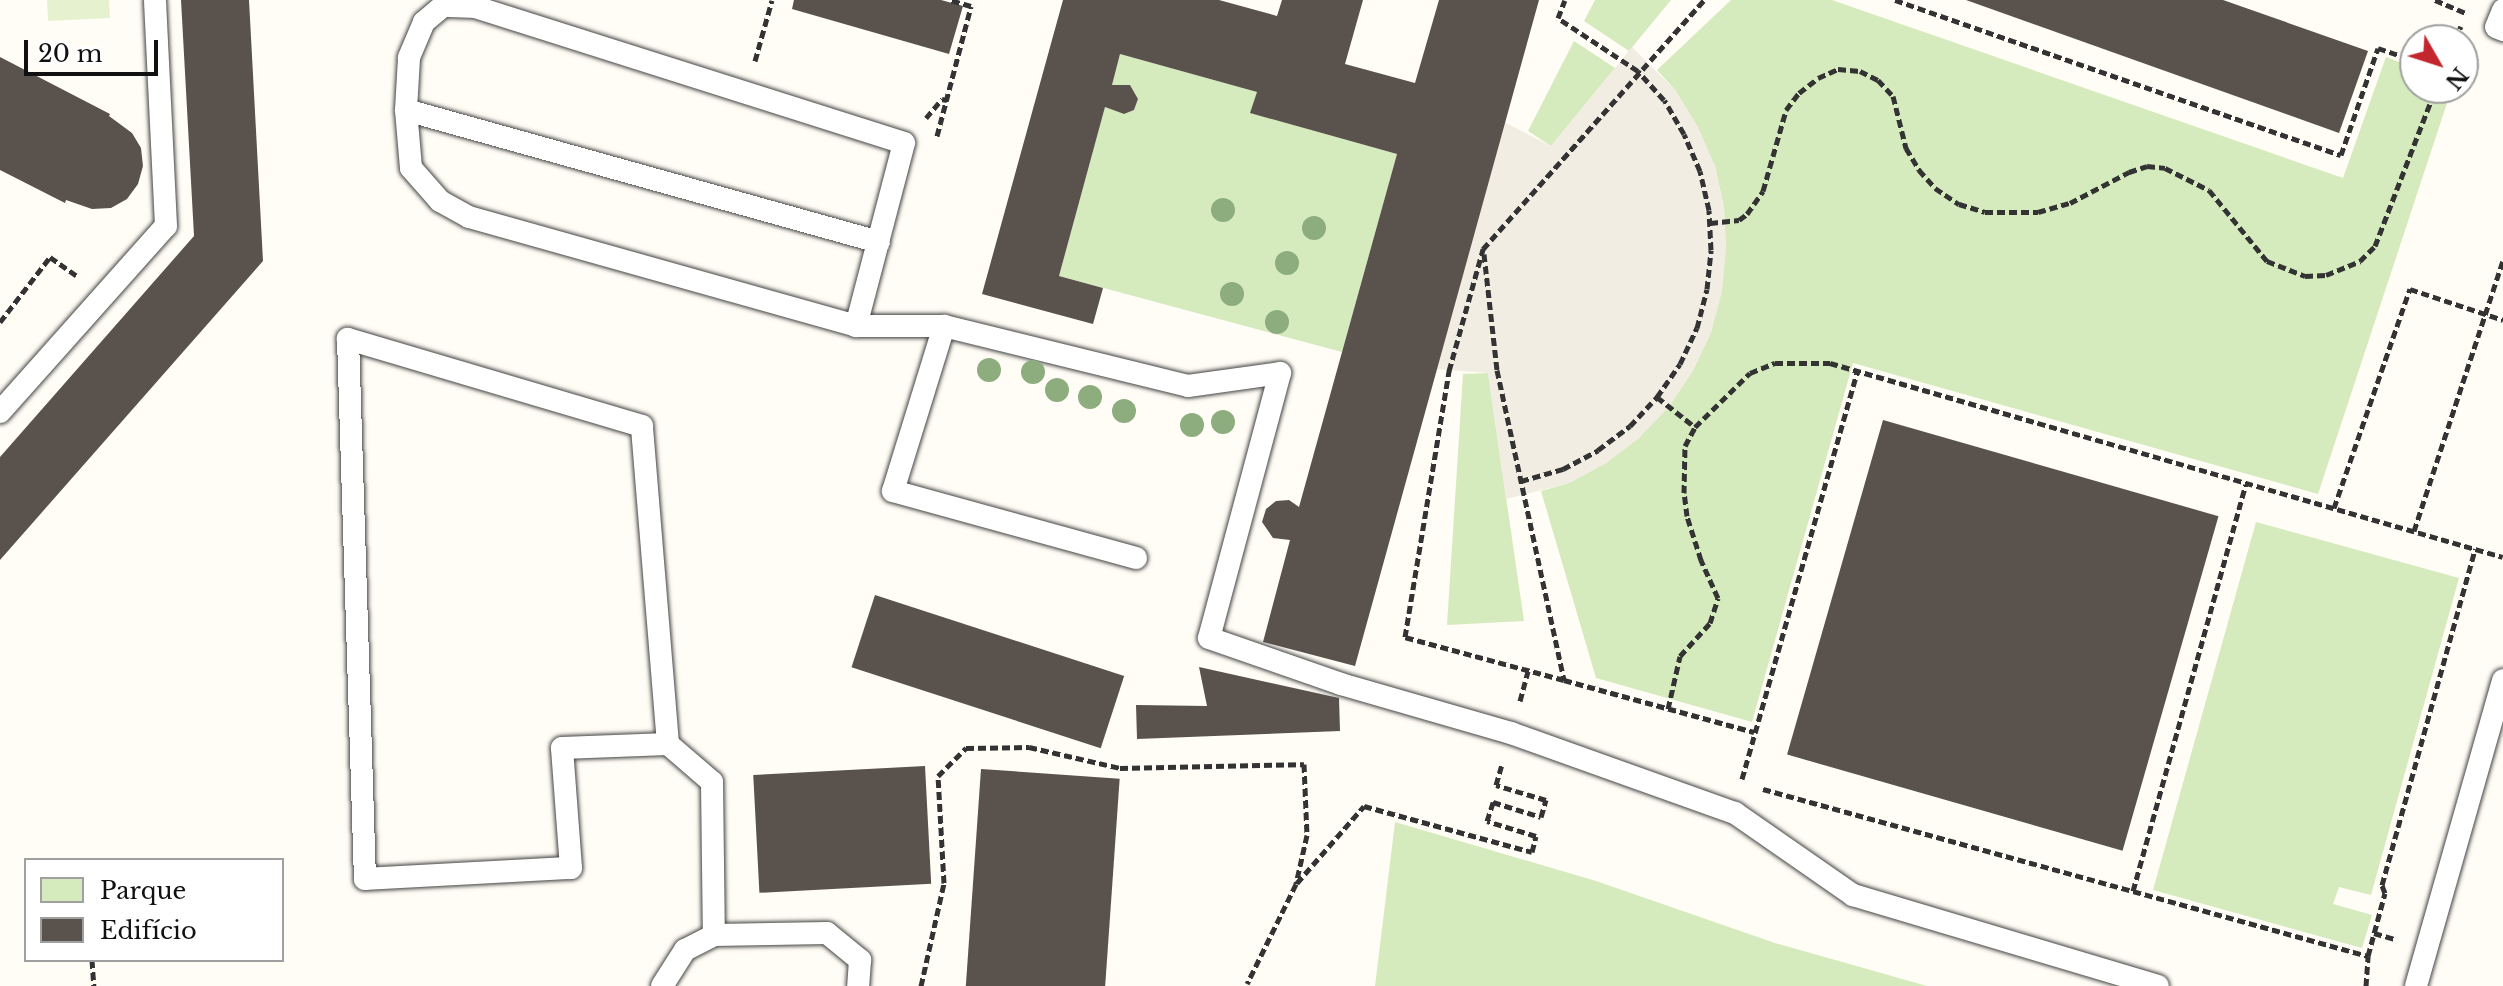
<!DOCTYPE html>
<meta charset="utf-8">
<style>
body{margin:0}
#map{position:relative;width:2503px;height:986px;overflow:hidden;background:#fffdf5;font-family:"Libre Baskerville",serif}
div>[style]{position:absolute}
.green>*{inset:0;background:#d5ebbd}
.pitch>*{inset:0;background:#e6f2cf}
.plaza>*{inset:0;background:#f1ede2}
.building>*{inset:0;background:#5a524d;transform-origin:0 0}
.path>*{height:5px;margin-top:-2.5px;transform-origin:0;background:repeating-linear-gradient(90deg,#333 0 8px,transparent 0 12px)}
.roads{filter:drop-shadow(0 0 2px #444) drop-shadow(0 0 2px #444)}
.service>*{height:22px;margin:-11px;padding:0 11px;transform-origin:11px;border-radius:11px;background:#fff}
.trees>*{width:24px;height:24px;margin:-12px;border-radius:50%;background:#8dad7f}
span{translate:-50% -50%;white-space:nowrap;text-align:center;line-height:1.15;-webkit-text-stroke:8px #fff;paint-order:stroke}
.legend{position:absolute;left:24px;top:858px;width:260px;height:104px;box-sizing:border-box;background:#fff;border:2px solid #a0a0a0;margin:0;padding:10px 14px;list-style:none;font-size:24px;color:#111}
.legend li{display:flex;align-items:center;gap:16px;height:40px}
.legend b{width:40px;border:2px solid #a0a0a0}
.north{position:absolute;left:2399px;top:24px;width:80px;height:80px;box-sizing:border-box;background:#fff;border:2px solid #a0a0a0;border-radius:50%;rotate:129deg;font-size:22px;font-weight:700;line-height:32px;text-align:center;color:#111}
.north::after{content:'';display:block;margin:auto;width:28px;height:36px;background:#c4262e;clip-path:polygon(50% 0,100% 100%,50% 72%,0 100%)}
.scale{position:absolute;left:24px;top:40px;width:134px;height:36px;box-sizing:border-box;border:4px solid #111;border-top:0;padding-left:10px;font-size:24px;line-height:28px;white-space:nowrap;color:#111;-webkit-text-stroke:6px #fff;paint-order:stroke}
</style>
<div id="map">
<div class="green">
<i style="clip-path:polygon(1595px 0,1671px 0,1629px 51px,1584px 21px)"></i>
<i style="clip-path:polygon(1731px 0,1832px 0,2343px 178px,2386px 57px,2415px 68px,2415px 88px,2452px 88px,2318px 494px,1853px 363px,1752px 722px,1596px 678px,1541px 491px,1569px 483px,1606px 463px,1640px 437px,1726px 250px,1724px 208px,1715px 166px,1676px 91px,1657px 70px)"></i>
<i style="clip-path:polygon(1574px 41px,1615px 68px,1551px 146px,1528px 131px)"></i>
<i style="clip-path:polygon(1120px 54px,1257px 92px,1251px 113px,1397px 154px,1342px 352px,1059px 276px,1105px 107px,1124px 114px,1134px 110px,1138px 99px,1130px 85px,1112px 85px)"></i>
<i style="clip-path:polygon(1488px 373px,1524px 621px,1447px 625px,1463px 374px)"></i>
<i style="clip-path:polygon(2256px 522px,2459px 578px,2371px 895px,2339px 887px,2333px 904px,2372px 915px,2362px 948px,2153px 890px)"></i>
<i style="clip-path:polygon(1395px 822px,1596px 881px,1775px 943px,1927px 986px,1375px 986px)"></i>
</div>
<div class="pitch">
<i style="clip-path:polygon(47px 0,109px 0,110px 18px,48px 21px)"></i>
</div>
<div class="plaza">
<i style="clip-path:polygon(1632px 47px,1676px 91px,1698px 127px,1715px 166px,1724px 208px,1726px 250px,1722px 292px,1711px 333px,1693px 371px,1669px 407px,1640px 437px,1606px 463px,1569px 483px,1506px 499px,1488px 373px,1436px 369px,1504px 122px,1551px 146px)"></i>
</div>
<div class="building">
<i style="clip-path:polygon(181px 0,249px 0,263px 261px,0 560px,0 457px,194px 236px)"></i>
<i style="clip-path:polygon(794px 0,941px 0,963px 6px,949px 54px,792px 9px)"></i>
<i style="clip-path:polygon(1063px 0,1219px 0,1277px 16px,1282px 0,1363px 0,1345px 64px,1415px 83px,1439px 0,1539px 0,1355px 666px,1263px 642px,1290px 540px,1273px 538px,1262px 522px,1266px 509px,1276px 501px,1289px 500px,1299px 507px,1397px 154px,1250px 113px,1257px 92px,1120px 54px,1112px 85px,1130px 85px,1138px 99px,1134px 110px,1124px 114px,1105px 107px,1059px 276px,1103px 288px,1093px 324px,982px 294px)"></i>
<i style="clip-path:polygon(1966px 0,2223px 0,2368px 51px,2339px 133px)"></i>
<i style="clip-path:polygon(0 57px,110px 114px,109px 116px,132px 133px,141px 148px,143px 166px,138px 184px,127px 199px,111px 208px,92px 209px,66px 200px,65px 203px,0 170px)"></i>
<i style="left:1883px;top:420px;width:349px;height:348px;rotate:16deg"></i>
<i style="left:875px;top:595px;width:262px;height:76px;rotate:18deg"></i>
<i style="clip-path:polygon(1199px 667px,1339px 698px,1340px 731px,1137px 739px,1136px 705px,1207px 706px)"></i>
<i style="left:925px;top:766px;width:118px;height:172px;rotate:87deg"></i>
<i style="left:981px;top:769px;width:139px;height:218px;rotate:4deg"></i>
</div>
<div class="path">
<i style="left:1895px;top:0;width:472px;rotate:19.2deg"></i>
<i style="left:2341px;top:155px;width:113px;rotate:-70.9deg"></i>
<i style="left:2378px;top:48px;width:39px;rotate:19deg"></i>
<i style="left:2435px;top:0;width:34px;rotate:23deg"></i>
<i style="left:2455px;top:40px;width:15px;rotate:-67deg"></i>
<i style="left:755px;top:61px;width:63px;rotate:-74.4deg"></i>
<i style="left:926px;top:118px;width:25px;rotate:-50deg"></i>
<i style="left:942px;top:99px;width:5px;rotate:11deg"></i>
<i style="left:937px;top:136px;width:134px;rotate:-75.3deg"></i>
<i style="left:971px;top:6px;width:22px;rotate:-164deg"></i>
<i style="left:1710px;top:223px;width:29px;rotate:-6deg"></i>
<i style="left:1739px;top:220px;width:10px;rotate:-37deg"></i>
<i style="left:1747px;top:214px;width:28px;rotate:-55deg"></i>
<i style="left:1763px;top:191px;width:84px;rotate:-74.1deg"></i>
<i style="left:1786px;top:110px;width:21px;rotate:-53deg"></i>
<i style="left:1799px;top:93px;width:24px;rotate:-38deg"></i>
<i style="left:1818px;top:78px;width:22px;rotate:-24deg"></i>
<i style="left:1838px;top:69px;width:22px;rotate:5deg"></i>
<i style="left:1860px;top:71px;width:20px;rotate:27deg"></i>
<i style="left:1878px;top:80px;width:22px;rotate:47deg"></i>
<i style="left:1893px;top:96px;width:54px;rotate:76deg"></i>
<i style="left:1906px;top:148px;width:26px;rotate:59deg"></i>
<i style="left:1919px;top:170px;width:24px;rotate:48deg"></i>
<i style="left:1935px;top:188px;width:29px;rotate:34deg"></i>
<i style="left:1959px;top:204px;width:27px;rotate:17deg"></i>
<i style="left:1985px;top:212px;width:53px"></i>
<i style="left:2038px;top:212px;width:33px;rotate:-16deg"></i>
<i style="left:2070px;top:203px;width:67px;rotate:-27.7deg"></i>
<i style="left:2129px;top:172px;width:19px;rotate:-18deg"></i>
<i style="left:2147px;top:166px;width:18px;rotate:6deg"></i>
<i style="left:2165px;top:168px;width:49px;rotate:26.6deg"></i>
<i style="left:2209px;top:190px;width:92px;rotate:50.8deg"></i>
<i style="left:2267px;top:261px;width:41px;rotate:21.5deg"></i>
<i style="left:2305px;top:276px;width:21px;rotate:-3deg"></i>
<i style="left:2326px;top:275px;width:37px;rotate:-22deg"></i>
<i style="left:2360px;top:261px;width:21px;rotate:-45deg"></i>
<i style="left:2375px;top:246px;width:169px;rotate:-68.9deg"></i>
<i style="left:1484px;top:254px;width:117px;rotate:83.6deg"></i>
<i style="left:1497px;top:370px;width:317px;rotate:77.8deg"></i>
<i style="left:1564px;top:680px;width:197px;rotate:15.3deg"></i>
<i style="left:0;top:322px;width:82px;rotate:-52.4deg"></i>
<i style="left:50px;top:257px;width:33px;rotate:35deg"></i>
<i style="left:1657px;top:397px;width:48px;rotate:38.3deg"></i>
<i style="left:1521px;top:481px;width:44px;rotate:-15.9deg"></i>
<i style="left:1563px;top:469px;width:40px;rotate:-28deg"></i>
<i style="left:1598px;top:450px;width:40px;rotate:-37deg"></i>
<i style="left:1630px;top:426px;width:40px;rotate:-47deg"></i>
<i style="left:1657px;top:397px;width:40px;rotate:-55.1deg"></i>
<i style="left:1680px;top:364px;width:40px;rotate:-65deg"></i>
<i style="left:1697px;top:328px;width:40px;rotate:-75.6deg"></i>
<i style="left:1707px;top:289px;width:39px;rotate:-84deg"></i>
<i style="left:1711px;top:250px;width:40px;rotate:-92.9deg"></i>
<i style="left:1709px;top:210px;width:40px;rotate:-103deg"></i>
<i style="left:1700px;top:171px;width:40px;rotate:-113.4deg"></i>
<i style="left:1684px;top:134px;width:39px;rotate:-120deg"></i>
<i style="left:1664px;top:100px;width:39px;rotate:-132deg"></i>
<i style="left:1638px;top:71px;width:96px;rotate:-146.5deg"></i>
<i style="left:1558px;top:18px;width:19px;rotate:-69deg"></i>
<i style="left:2334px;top:508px;width:232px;rotate:-70.9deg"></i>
<i style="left:2410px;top:289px;width:98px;rotate:18.4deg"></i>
<i style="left:2414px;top:531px;width:284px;rotate:-71.8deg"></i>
<i style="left:1564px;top:680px;width:165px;rotate:-164.9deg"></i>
<i style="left:1405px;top:637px;width:270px;rotate:-80.6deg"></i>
<i style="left:1449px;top:371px;width:127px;rotate:-74.4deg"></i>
<i style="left:1483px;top:249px;width:333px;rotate:-48.4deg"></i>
<i style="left:1520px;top:701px;width:31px;rotate:-75deg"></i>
<i style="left:1668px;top:709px;width:54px;rotate:-77.2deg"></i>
<i style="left:1680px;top:656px;width:45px;rotate:-47.7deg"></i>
<i style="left:1710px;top:623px;width:26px;rotate:-72deg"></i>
<i style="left:1718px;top:598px;width:42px;rotate:-114.1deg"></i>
<i style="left:1701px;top:560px;width:46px;rotate:-107.7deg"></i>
<i style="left:1687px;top:516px;width:23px;rotate:-97deg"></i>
<i style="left:1684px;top:493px;width:47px;rotate:-88.8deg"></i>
<i style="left:1685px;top:446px;width:21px;rotate:-62deg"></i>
<i style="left:1695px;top:427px;width:77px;rotate:-44.5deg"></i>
<i style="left:1750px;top:373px;width:27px;rotate:-22deg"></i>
<i style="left:1775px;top:363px;width:55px"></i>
<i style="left:1830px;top:363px;width:700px;rotate:16.08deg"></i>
<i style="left:1742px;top:779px;width:423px;rotate:-74.2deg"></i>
<i style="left:1763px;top:789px;width:628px;rotate:15.43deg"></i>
<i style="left:2368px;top:956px;width:65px;rotate:-74.9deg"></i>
<i style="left:2385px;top:893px;width:9px;rotate:-111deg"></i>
<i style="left:2382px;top:885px;width:349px;rotate:-74.5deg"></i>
<i style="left:1297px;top:883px;width:102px;rotate:-49deg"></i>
<i style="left:1364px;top:806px;width:174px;rotate:15.3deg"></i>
<i style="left:1532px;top:852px;width:16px;rotate:-76deg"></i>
<i style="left:1536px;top:836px;width:51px;rotate:-163deg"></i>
<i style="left:1487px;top:821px;width:20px;rotate:-72deg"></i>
<i style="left:1493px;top:802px;width:50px;rotate:17.4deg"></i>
<i style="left:1541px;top:817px;width:18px;rotate:-74deg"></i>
<i style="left:1546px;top:800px;width:52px;rotate:-163.3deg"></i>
<i style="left:1496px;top:785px;width:22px;rotate:-74deg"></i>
<i style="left:2133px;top:891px;width:422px;rotate:-74.5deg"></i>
<i style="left:2374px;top:933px;width:22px;rotate:16deg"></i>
<i style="left:92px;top:960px;width:26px;rotate:86deg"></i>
<i style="left:921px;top:986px;width:106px;rotate:-77.4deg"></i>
<i style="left:944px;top:883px;width:107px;rotate:-93.2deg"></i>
<i style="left:938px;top:776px;width:40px;rotate:-45deg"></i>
<i style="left:966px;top:748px;width:63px;rotate:-0.9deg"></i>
<i style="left:1029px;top:747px;width:93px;rotate:13deg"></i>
<i style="left:1120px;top:768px;width:184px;rotate:-1.2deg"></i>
<i style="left:1304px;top:764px;width:71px;rotate:87.6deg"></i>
<i style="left:1307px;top:835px;width:50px;rotate:102.7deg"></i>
<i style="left:1296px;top:884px;width:111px;rotate:116.1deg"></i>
<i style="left:2366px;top:986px;width:30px;rotate:-86deg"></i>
</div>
<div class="roads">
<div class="service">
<i style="left:2503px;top:10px;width:18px;rotate:112deg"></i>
<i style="left:2496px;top:27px;width:8px;rotate:23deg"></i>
<i style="left:406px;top:110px;width:491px;rotate:15.6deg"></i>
<i style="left:856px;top:326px;width:189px;rotate:-75.3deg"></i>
<i style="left:904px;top:143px;width:449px;rotate:-162.4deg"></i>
<i style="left:476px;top:7px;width:33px;rotate:-178deg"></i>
<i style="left:443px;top:6px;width:25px;rotate:140deg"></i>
<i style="left:424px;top:22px;width:39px;rotate:113deg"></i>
<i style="left:409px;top:58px;width:52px;rotate:93.3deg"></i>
<i style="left:406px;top:110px;width:58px;rotate:85.1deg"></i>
<i style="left:411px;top:168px;width:44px;rotate:48.7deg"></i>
<i style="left:440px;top:201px;width:33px;rotate:29deg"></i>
<i style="left:469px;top:217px;width:402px;rotate:15.7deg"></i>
<i style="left:856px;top:326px;width:88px"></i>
<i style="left:0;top:412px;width:249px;rotate:-48.3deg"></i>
<i style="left:166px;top:226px;width:226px;rotate:-92.8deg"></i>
<i style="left:1136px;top:558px;width:252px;rotate:-164.6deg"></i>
<i style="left:893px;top:491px;width:173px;rotate:-72.8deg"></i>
<i style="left:944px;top:326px;width:251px;rotate:13.8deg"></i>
<i style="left:1188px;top:386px;width:93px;rotate:-8deg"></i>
<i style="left:1280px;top:373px;width:274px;rotate:105deg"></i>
<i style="left:1209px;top:638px;width:140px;rotate:19.2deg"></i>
<i style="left:1341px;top:684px;width:177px;rotate:16.1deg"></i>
<i style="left:1511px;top:733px;width:238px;rotate:19.7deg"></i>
<i style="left:1735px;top:813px;width:144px;rotate:34.8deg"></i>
<i style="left:1853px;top:895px;width:318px;rotate:16.6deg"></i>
<i style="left:668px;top:744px;width:319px;rotate:-94.7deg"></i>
<i style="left:642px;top:426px;width:307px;rotate:-163.5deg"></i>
<i style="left:348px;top:339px;width:540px;rotate:88.2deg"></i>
<i style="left:365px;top:879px;width:206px;rotate:-3.1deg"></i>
<i style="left:571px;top:868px;width:120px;rotate:-94.3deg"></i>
<i style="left:562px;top:748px;width:106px;rotate:-2.2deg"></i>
<i style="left:668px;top:744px;width:58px;rotate:40.8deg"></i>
<i style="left:712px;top:782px;width:153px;rotate:89.3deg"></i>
<i style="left:662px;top:986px;width:43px;rotate:-57.4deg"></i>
<i style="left:685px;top:950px;width:33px;rotate:-27deg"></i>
<i style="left:714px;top:935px;width:113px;rotate:-1deg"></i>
<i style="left:827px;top:933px;width:43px;rotate:39.3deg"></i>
<i style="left:860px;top:960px;width:26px;rotate:94deg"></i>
<i style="left:2416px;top:986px;width:318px;rotate:-74.1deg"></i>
</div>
</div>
<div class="trees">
<i style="left:1223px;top:210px"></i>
<i style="left:1314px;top:228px"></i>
<i style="left:1287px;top:263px"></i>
<i style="left:1232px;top:294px"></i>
<i style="left:1277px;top:322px"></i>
<i style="left:989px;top:370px"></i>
<i style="left:1033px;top:372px"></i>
<i style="left:1057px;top:390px"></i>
<i style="left:1090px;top:397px"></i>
<i style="left:1124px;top:411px"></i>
<i style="left:1223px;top:422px"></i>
<i style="left:1192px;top:425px"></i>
</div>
<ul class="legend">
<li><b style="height:22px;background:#d5ebbd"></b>Parque</li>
<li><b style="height:22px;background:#5a524d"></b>Edifício</li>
</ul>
<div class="north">N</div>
<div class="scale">20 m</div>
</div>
